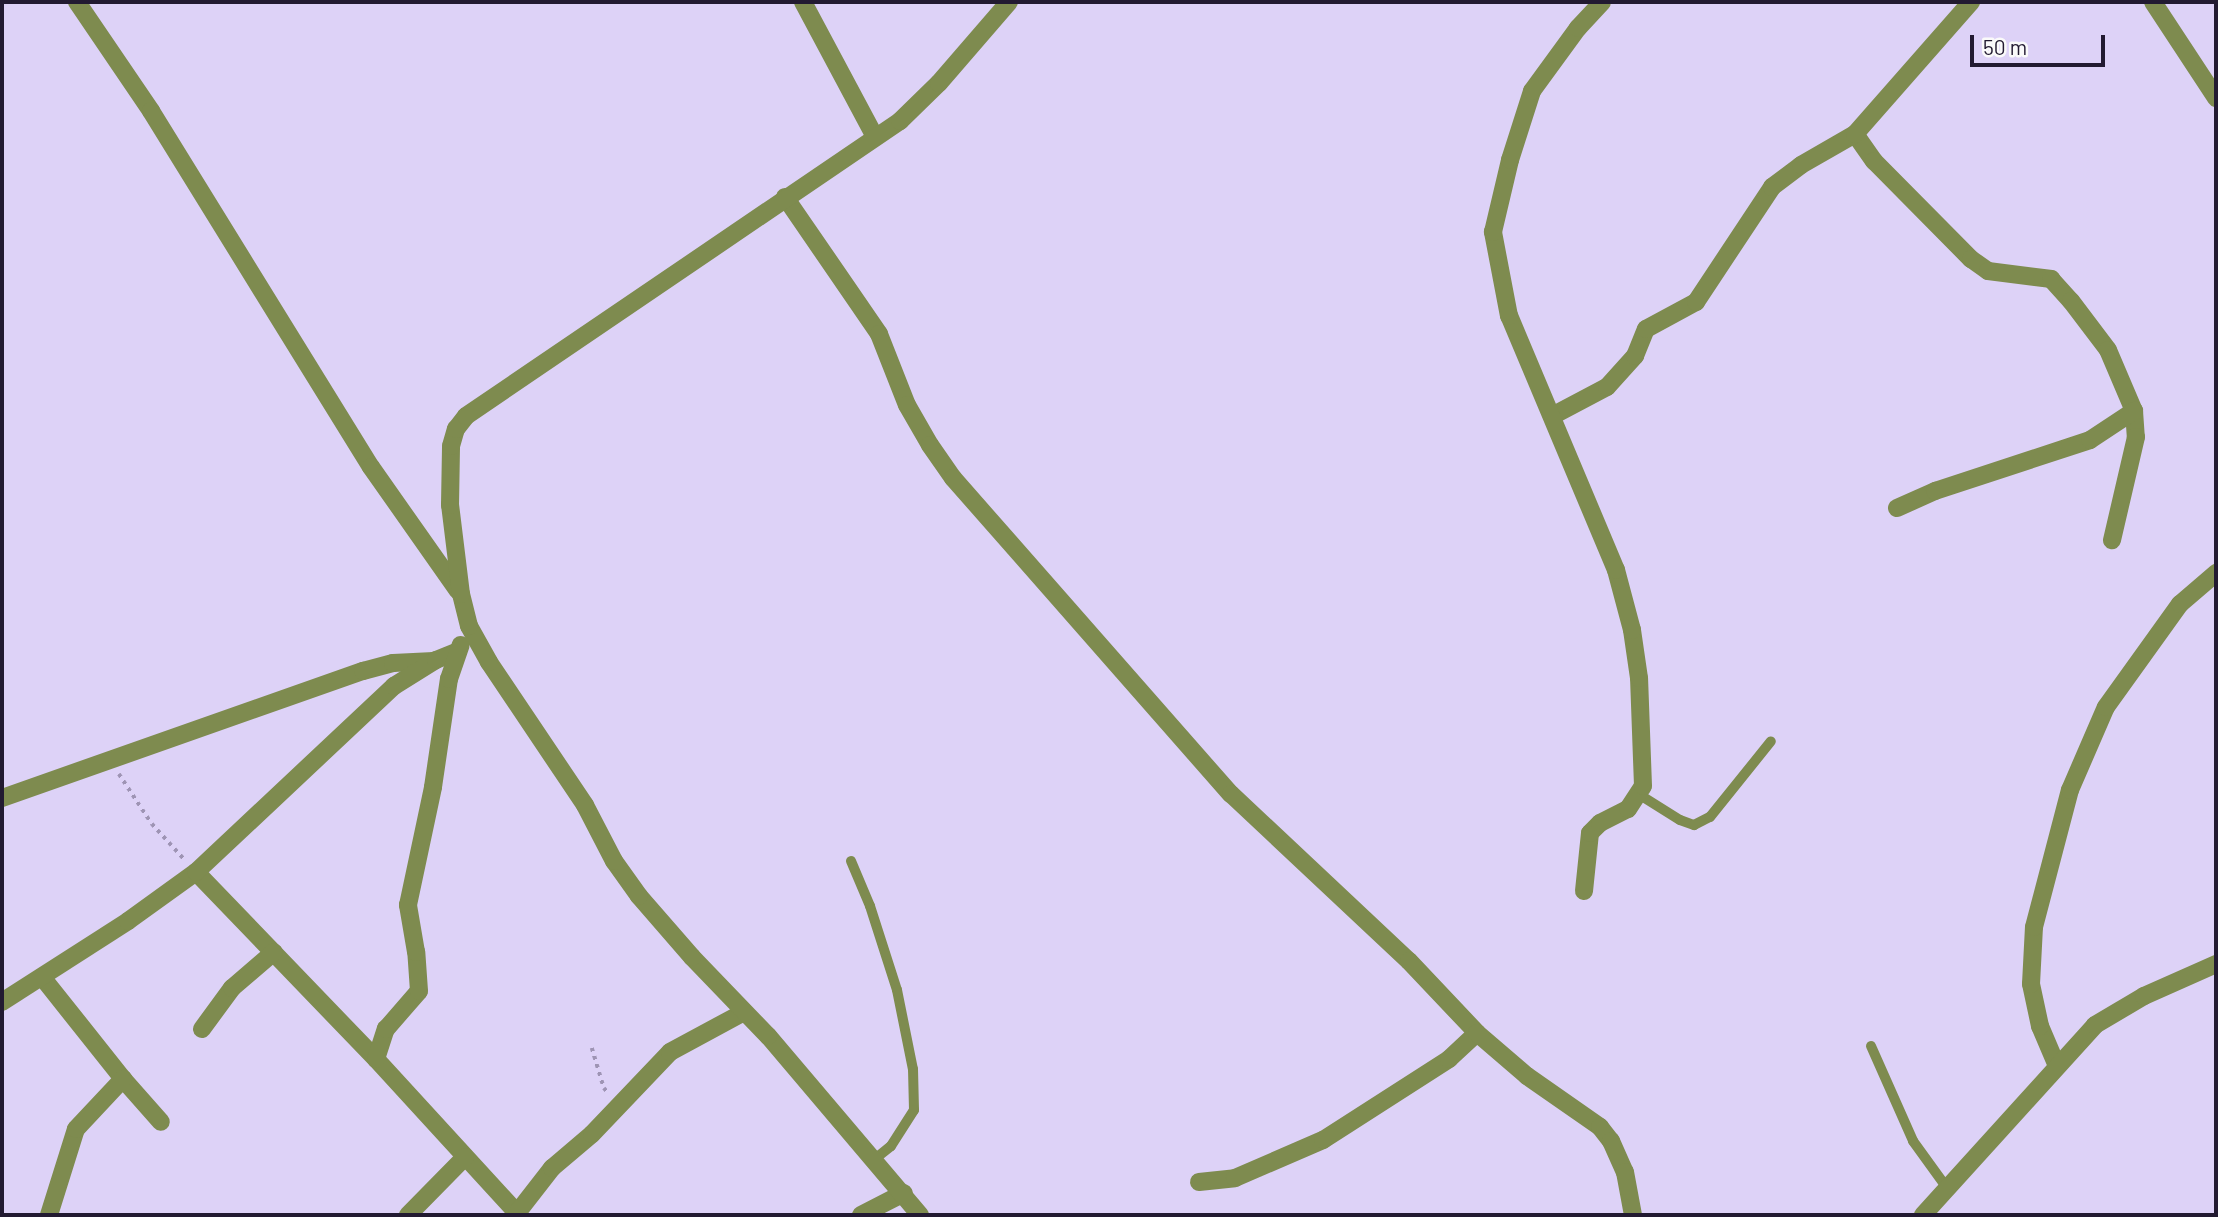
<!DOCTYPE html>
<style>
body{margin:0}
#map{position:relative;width:2218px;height:1217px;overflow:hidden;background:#ddd2f7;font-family:Barlow,sans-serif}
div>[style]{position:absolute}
.path>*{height:3.5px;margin-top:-1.75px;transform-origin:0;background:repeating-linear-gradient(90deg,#9e94b4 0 3.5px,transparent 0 8.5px)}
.lane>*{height:10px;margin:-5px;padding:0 5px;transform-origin:5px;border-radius:5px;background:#7e8b4f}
.street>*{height:18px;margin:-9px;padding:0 9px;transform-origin:9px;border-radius:9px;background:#7e8b4f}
span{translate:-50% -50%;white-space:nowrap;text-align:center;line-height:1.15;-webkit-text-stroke:7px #fafafa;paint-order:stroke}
.frame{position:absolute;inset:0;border:4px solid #221a31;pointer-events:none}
.scale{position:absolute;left:1970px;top:35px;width:135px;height:32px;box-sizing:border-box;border:4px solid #221a31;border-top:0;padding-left:9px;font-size:21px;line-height:24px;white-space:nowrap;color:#221a31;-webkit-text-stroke:5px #fafafa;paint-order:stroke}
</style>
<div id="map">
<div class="path">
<i style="left:119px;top:774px;width:60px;rotate:56.6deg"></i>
<i style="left:152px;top:824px;width:47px;rotate:47.6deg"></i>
<i style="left:592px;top:1048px;width:42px;rotate:73.3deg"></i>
<i style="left:604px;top:1088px;width:8px;rotate:50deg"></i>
</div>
<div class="lane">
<i style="left:1640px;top:795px;width:47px;rotate:32deg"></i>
<i style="left:1680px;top:820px;width:15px;rotate:20deg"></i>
<i style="left:1694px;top:825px;width:18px;rotate:-27deg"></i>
<i style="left:1710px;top:817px;width:97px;rotate:-51.2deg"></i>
<i style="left:851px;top:861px;width:49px;rotate:67.1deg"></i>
<i style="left:870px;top:906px;width:88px;rotate:72.2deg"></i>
<i style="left:897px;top:990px;width:81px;rotate:78.6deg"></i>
<i style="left:913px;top:1069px;width:41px;rotate:88.6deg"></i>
<i style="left:914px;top:1110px;width:43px;rotate:122.6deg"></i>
<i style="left:891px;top:1146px;width:21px;rotate:141deg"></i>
<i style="left:1871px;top:1046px;width:104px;rotate:66.1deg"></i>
<i style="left:1913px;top:1141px;width:58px;rotate:54.1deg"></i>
</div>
<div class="street">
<i style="left:77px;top:2px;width:132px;rotate:55.8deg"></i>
<i style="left:151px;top:111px;width:418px;rotate:58.3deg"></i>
<i style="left:371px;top:467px;width:151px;rotate:54.9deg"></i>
<i style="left:803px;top:2px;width:153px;rotate:61.9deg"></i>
<i style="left:2153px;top:2px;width:115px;rotate:56.7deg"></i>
<i style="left:1855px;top:134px;width:33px;rotate:55deg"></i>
<i style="left:1874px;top:161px;width:138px;rotate:45.3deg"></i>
<i style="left:1971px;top:259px;width:21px;rotate:35deg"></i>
<i style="left:1988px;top:271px;width:64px;rotate:7.2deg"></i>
<i style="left:2051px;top:279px;width:30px;rotate:48deg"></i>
<i style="left:2071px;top:301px;width:61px;rotate:52.9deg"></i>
<i style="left:2108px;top:350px;width:66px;rotate:66.9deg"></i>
<i style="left:2134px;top:411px;width:26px;rotate:86deg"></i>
<i style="left:2136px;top:437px;width:106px;rotate:103.1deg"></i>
<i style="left:785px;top:197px;width:166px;rotate:55.5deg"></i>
<i style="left:879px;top:334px;width:76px;rotate:68.5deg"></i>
<i style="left:907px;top:405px;width:46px;rotate:60.1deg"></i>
<i style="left:930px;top:445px;width:40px;rotate:55.1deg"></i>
<i style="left:953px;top:478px;width:421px;rotate:48.7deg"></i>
<i style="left:1231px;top:794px;width:244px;rotate:43.2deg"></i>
<i style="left:1409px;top:961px;width:99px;rotate:46.6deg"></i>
<i style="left:1552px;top:416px;width:62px;rotate:-27.8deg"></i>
<i style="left:1607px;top:387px;width:42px;rotate:-47.9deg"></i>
<i style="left:1635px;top:356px;width:29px;rotate:-68deg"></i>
<i style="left:1646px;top:329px;width:57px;rotate:-28.4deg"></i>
<i style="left:1696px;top:302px;width:138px;rotate:-56.5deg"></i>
<i style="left:1772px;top:187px;width:36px;rotate:-37deg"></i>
<i style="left:1801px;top:165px;width:62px;rotate:-29.9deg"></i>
<i style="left:1855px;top:134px;width:176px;rotate:-48.7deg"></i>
<i style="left:1897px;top:508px;width:42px;rotate:-24.1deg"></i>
<i style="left:1935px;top:491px;width:163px;rotate:-18.2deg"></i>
<i style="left:2090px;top:440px;width:53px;rotate:-33.4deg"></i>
<i style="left:2px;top:798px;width:383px;rotate:-19.4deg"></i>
<i style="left:363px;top:671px;width:31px;rotate:-15deg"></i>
<i style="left:393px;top:663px;width:41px;rotate:-2.8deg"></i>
<i style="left:196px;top:872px;width:260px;rotate:46.1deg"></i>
<i style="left:376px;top:1059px;width:212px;rotate:47.5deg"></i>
<i style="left:1584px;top:891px;width:58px;rotate:-84.1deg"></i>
<i style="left:1590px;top:833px;width:14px;rotate:-45deg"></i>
<i style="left:1600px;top:823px;width:31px;rotate:-27deg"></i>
<i style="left:1628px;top:809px;width:27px;rotate:-57deg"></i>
<i style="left:1643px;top:786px;width:108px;rotate:-92.1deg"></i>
<i style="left:1639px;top:678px;width:49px;rotate:-98.3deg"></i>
<i style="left:1632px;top:630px;width:62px;rotate:-104.9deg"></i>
<i style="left:1616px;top:570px;width:276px;rotate:-112.8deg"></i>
<i style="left:1509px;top:316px;width:86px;rotate:-100.8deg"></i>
<i style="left:1493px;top:232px;width:74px;rotate:-76.7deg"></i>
<i style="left:1510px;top:160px;width:72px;rotate:-72.3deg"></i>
<i style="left:1532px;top:91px;width:78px;rotate:-53.9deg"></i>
<i style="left:1578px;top:28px;width:35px;rotate:-47deg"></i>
<i style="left:42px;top:977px;width:130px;rotate:51.5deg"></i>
<i style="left:123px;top:1079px;width:57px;rotate:48.5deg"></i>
<i style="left:2px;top:1002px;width:150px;rotate:-32.7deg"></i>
<i style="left:128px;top:921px;width:84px;rotate:-35.8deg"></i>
<i style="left:196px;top:872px;width:272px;rotate:-43.2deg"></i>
<i style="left:394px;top:686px;width:49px;rotate:-31.8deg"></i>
<i style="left:436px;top:660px;width:24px;rotate:-22deg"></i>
<i style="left:202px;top:1029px;width:51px;rotate:-53.8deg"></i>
<i style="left:232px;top:988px;width:55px;rotate:-40.6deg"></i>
<i style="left:376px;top:1059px;width:32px;rotate:-72deg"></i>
<i style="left:386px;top:1029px;width:50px;rotate:-49deg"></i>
<i style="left:419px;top:991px;width:39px;rotate:-94deg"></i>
<i style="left:416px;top:952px;width:48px;rotate:-99.7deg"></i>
<i style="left:408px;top:905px;width:121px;rotate:-78deg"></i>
<i style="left:433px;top:787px;width:109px;rotate:-81.6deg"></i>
<i style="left:449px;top:679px;width:36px;rotate:-71deg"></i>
<i style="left:2057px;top:1066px;width:43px;rotate:-113deg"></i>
<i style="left:2040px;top:1026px;width:43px;rotate:-102.1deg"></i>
<i style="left:2031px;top:984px;width:57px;rotate:-87deg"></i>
<i style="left:2034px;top:927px;width:142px;rotate:-75.3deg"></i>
<i style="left:2070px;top:790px;width:90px;rotate:-66.6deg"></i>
<i style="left:2106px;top:707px;width:127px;rotate:-54.3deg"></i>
<i style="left:2180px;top:604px;width:48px;rotate:-40.7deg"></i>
<i style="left:1199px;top:1182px;width:36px;rotate:-6deg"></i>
<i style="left:1235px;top:1178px;width:96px;rotate:-23.4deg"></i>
<i style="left:1323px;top:1140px;width:150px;rotate:-32.7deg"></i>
<i style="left:1449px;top:1059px;width:38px;rotate:-43deg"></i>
<i style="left:1477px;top:1033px;width:66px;rotate:40.7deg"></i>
<i style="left:1527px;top:1076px;width:89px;rotate:34.9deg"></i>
<i style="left:1600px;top:1127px;width:18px;rotate:52deg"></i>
<i style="left:1611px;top:1141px;width:34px;rotate:66deg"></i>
<i style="left:1625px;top:1172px;width:44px;rotate:79.5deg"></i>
<i style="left:517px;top:1213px;width:57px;rotate:-52.1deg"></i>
<i style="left:552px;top:1168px;width:52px;rotate:-40.4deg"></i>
<i style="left:592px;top:1134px;width:113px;rotate:-46.4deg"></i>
<i style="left:670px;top:1052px;width:84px;rotate:-28.4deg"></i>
<i style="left:49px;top:1215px;width:90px;rotate:-72.6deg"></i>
<i style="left:76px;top:1129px;width:69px;rotate:-46.8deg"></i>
<i style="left:408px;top:1215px;width:81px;rotate:-45.5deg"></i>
<i style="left:861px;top:1215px;width:48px;rotate:-27.1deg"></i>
<i style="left:920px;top:1215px;width:235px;rotate:-130.3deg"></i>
<i style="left:768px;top:1036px;width:110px;rotate:-133.9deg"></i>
<i style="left:692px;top:957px;width:81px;rotate:-131deg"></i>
<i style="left:639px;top:896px;width:43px;rotate:-125.5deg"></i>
<i style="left:614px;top:861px;width:63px;rotate:-117.4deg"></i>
<i style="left:585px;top:805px;width:172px;rotate:-123.9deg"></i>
<i style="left:489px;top:662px;width:41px;rotate:-119.1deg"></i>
<i style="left:469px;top:626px;width:33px;rotate:-104deg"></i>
<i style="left:461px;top:594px;width:90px;rotate:-97deg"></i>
<i style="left:450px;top:505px;width:59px;rotate:-89deg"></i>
<i style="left:451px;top:446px;width:18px;rotate:-74deg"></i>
<i style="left:456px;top:429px;width:16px;rotate:-52deg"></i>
<i style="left:466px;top:416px;width:525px;rotate:-34.2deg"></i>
<i style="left:900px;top:121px;width:54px;rotate:-44.3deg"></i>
<i style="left:939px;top:83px;width:107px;rotate:-49.2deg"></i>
<i style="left:1923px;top:1215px;width:256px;rotate:-47.8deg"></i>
<i style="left:2095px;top:1025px;width:57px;rotate:-30.6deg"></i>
<i style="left:2144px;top:996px;width:79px;rotate:-24deg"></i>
</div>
<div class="frame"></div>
<div class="scale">50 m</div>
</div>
